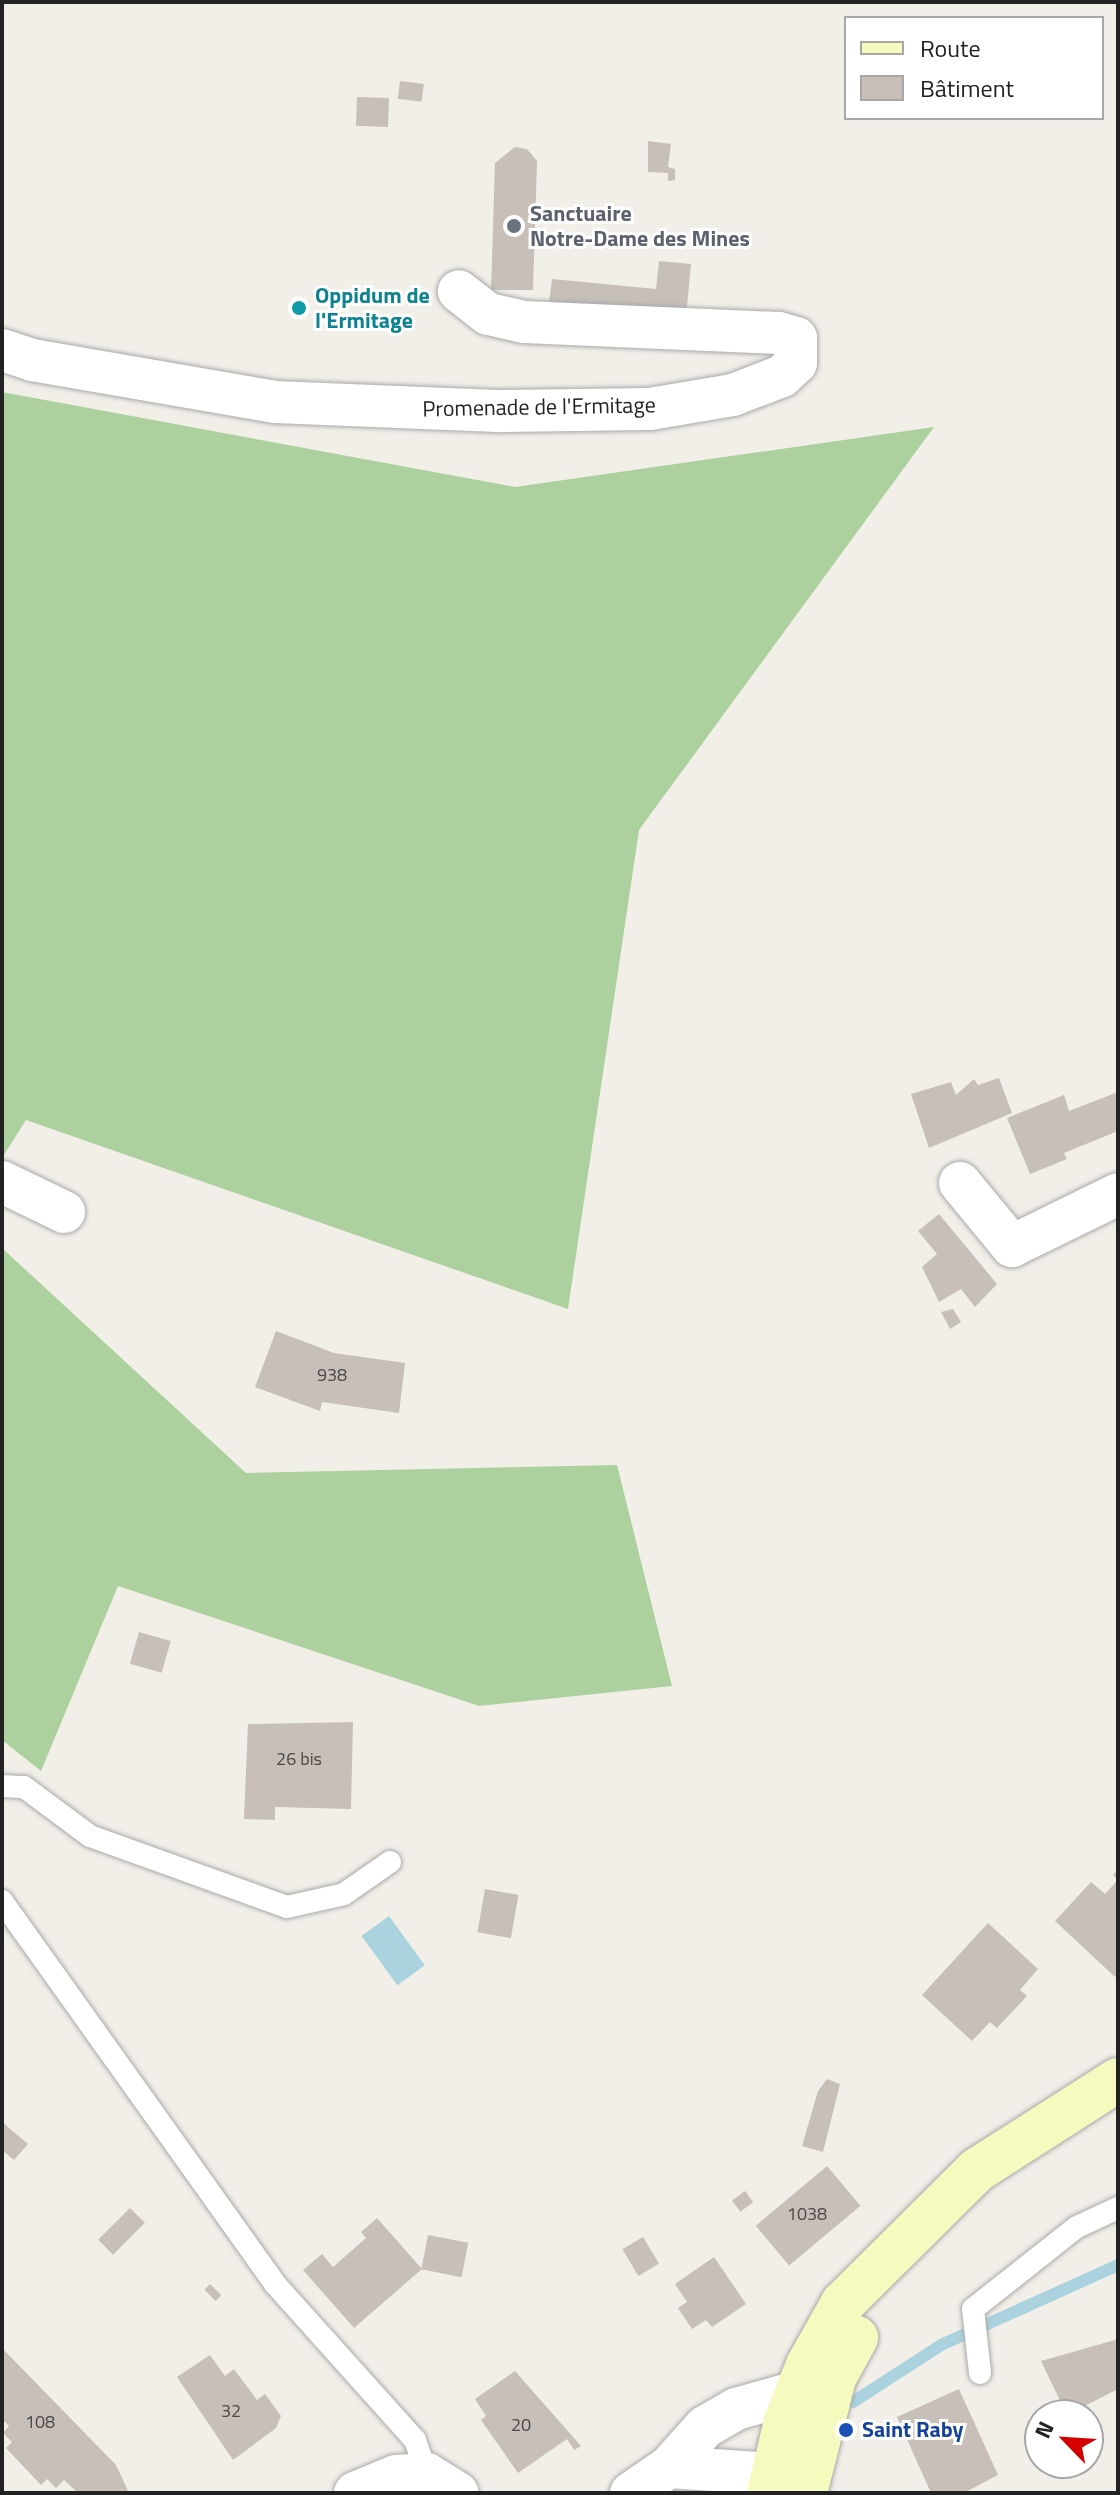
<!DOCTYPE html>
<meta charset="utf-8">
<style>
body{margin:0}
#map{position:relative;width:1120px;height:2495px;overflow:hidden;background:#f2efe9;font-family:"Titillium Web",sans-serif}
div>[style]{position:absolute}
.forest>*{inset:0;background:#add19e}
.water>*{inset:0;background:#aad3df;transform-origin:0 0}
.stream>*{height:12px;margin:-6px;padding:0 6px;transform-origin:6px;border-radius:6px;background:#aad3df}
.building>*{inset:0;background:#c7bfb8;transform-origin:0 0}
.roads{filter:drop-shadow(0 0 2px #a9a9a9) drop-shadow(0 0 2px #a9a9a9)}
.lane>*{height:22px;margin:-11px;padding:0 11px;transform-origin:11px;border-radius:11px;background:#fff}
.street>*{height:42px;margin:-21px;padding:0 21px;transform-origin:21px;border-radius:21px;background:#fff}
.secondary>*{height:44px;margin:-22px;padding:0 22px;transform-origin:22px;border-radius:22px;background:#f7fabf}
.dots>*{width:22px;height:22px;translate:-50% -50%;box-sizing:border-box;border:4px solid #fff;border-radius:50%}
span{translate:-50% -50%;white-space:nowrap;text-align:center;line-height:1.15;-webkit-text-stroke:6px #fff;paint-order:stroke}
.number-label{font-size:18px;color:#4b4948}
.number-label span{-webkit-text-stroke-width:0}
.worship-label{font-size:22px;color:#5b616d;font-weight:700}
.left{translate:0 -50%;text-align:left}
.culture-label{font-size:22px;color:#0d838f;font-weight:700}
.street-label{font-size:22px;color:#222}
.transit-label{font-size:22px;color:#164399;font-weight:700}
.frame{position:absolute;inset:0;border:4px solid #222;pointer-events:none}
.legend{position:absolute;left:844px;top:16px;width:260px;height:104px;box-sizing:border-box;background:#fff;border:2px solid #a7a7a7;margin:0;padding:10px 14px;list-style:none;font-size:24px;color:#222}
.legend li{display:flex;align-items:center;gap:16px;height:40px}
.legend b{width:40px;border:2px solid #a7a7a7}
.north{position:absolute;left:1024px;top:2399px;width:80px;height:80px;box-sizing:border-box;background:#fff;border:2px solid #a7a7a7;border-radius:50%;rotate:295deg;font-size:22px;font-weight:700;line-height:32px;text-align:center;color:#222}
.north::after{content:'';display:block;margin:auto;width:28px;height:36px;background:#d40000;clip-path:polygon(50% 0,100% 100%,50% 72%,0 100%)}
</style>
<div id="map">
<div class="forest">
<i style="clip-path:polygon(2px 392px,515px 487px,934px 427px,639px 830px,568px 1309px,26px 1120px,2px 1158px)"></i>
<i style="clip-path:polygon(2px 1248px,246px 1473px,617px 1465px,672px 1686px,479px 1706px,118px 1586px,41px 1771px,2px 1740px)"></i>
</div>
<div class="water">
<i style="left:389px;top:1916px;width:61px;height:34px;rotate:54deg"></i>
</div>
<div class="stream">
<i style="left:853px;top:2402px;width:105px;rotate:-32.9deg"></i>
<i style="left:941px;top:2345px;width:194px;rotate:-24.3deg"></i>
</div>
<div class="building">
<i style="left:400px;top:81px;width:24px;height:18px;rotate:7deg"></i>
<i style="left:389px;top:98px;width:29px;height:32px;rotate:92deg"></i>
<i style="clip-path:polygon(648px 141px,671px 144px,668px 167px,675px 169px,675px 180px,668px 181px,668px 173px,648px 172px)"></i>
<i style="clip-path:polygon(515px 147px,527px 149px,537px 161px,533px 290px,491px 290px,495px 163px)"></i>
<i style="clip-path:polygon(659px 261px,691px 264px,685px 328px,548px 311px,552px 279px,656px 289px)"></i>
<i style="clip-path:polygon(999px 1078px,1012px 1113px,929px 1148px,911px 1094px,951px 1082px,956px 1095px,974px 1079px,978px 1085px)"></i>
<i style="clip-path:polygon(1118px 1092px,1118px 1131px,1064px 1153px,1067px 1159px,1030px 1174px,1007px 1118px,1064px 1095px,1069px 1111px)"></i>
<i style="clip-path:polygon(939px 1214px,997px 1284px,975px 1307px,961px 1289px,939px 1302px,922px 1267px,937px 1254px,918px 1231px)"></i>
<i style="clip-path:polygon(953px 1309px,961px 1322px,950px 1329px,941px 1312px)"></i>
<i style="clip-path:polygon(276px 1331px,334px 1353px,405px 1363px,399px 1413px,322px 1402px,320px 1411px,255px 1387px)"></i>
<i style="left:139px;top:1632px;width:33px;height:33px;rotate:16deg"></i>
<i style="clip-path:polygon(353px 1722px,351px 1809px,275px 1807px,275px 1820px,244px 1819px,248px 1724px)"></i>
<i style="clip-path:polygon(1118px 1869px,1118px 1974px,1115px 1977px,1055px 1921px,1091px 1882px,1105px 1894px,1118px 1880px,1113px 1875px)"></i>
<i style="left:485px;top:1889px;width:34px;height:44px;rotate:10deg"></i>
<i style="clip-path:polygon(988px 1923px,1038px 1969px,1020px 1990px,1027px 1996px,997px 2028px,990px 2022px,972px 2041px,922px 1995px)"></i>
<i style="clip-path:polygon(827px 2079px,840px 2084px,823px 2152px,802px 2146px,818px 2091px)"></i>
<i style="clip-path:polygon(2px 2122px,28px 2144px,14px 2160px,2px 2150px)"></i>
<i style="left:827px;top:2166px;width:52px;height:93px;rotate:50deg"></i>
<i style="left:745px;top:2191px;width:14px;height:16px;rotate:54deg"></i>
<i style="left:130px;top:2208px;width:21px;height:45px;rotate:45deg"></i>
<i style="clip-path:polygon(377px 2218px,422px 2269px,354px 2328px,303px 2270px,322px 2254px,333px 2267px,366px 2238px,361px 2232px)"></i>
<i style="left:428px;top:2235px;width:41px;height:35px;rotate:11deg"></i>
<i style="left:643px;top:2237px;width:31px;height:24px;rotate:59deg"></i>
<i style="clip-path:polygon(714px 2257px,746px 2304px,712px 2327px,706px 2320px,692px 2329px,678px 2308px,687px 2302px,675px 2284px)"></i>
<i style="left:210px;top:2284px;width:16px;height:8px;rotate:45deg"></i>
<i style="clip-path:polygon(1118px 2339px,1118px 2389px,1067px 2415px,1041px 2361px)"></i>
<i style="clip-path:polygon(2px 2348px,116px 2465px,129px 2493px,78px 2493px,64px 2480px,56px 2488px,47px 2479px,41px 2485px,6px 2448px,12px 2442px,3px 2433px,9px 2426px,2px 2419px)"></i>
<i style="clip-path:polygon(210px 2355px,225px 2376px,234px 2369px,257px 2400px,265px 2394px,281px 2416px,276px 2428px,233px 2460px,177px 2377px)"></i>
<i style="clip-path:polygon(515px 2371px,581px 2446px,574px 2450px,567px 2439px,518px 2473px,481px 2420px,486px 2416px,475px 2399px)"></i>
<i style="clip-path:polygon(959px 2389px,998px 2475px,964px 2493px,931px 2493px,897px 2417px)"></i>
</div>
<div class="roads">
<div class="lane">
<i style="left:2px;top:1786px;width:22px;rotate:3deg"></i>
<i style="left:24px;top:1787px;width:82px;rotate:36.6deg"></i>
<i style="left:90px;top:1836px;width:209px;rotate:19.8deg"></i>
<i style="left:287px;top:1907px;width:58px;rotate:-12.8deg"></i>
<i style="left:344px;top:1894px;width:56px;rotate:-34.8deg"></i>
<i style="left:2px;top:1901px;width:470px;rotate:54.5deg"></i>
<i style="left:275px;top:2284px;width:210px;rotate:48.1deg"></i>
<i style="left:415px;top:2440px;width:36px;rotate:71deg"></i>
<i style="left:980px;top:2373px;width:64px;rotate:-96.2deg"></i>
<i style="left:973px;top:2309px;width:132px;rotate:-38.3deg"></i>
<i style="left:1077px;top:2227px;width:45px;rotate:-24.9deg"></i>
</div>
<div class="street">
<i style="left:2px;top:350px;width:32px;rotate:18deg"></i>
<i style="left:32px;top:360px;width:247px;rotate:9.8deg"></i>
<i style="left:275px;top:402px;width:228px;rotate:2.3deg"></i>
<i style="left:503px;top:411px;width:147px;rotate:-0.8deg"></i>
<i style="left:650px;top:409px;width:84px;rotate:-9.6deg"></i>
<i style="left:733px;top:395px;width:53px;rotate:-21.2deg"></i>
<i style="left:782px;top:376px;width:19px;rotate:-43deg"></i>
<i style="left:796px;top:363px;width:25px;rotate:-90deg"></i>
<i style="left:796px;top:338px;width:19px;rotate:-164deg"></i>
<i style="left:778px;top:333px;width:254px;rotate:-177.5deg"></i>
<i style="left:524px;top:322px;width:37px;rotate:-167deg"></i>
<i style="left:488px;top:314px;width:37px;rotate:-142deg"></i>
<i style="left:2px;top:1182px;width:69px;rotate:25.8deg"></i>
<i style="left:960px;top:1183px;width:82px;rotate:50.5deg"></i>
<i style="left:1012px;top:1246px;width:118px;rotate:-26.1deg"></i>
<i style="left:669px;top:2467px;width:104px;rotate:3.9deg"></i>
<i style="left:355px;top:2493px;width:44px;rotate:-22.5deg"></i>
<i style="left:396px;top:2476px;width:31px;rotate:-4deg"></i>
<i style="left:427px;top:2474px;width:36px;rotate:32deg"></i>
<i style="left:631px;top:2493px;width:46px;rotate:-34.4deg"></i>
<i style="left:669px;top:2467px;width:54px;rotate:-48deg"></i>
<i style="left:705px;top:2427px;width:36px;rotate:-30deg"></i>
<i style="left:736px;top:2409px;width:63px;rotate:-15.6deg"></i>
</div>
<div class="secondary">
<i style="left:769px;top:2493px;width:74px;rotate:-76.7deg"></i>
<i style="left:786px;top:2421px;width:60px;rotate:-68.6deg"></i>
<i style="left:808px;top:2365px;width:71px;rotate:-60.6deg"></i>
<i style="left:843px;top:2303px;width:189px;rotate:-44.8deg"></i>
<i style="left:977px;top:2170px;width:167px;rotate:-32.6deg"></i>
<i style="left:805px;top:2493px;width:119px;rotate:-75.8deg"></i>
<i style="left:834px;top:2378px;width:46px;rotate:-61.2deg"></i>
</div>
</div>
<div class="dots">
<i style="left:514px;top:226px;background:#6b7280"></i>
<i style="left:299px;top:308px;background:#0f9aa8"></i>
<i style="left:846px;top:2430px;background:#1a4fb4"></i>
</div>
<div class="number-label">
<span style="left:332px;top:1375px">938</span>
<span style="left:299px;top:1759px">26 bis</span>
<span style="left:807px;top:2214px">1038</span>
<span style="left:231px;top:2411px">32</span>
<span style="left:40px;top:2422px">108</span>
<span style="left:521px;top:2425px">20</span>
</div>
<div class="worship-label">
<span class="left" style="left:530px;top:226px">Sanctuaire<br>Notre-Dame des Mines</span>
</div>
<div class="culture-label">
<span class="left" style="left:315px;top:308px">Oppidum de<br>l'Ermitage</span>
</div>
<div class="street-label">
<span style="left:539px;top:407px;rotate:-1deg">Promenade de l'Ermitage</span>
</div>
<div class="transit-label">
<span class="left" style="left:862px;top:2430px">Saint Raby</span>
</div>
<div class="frame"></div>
<ul class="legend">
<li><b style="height:10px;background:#f7fabf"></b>Route</li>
<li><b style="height:22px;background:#c7bfb8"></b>Bâtiment</li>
</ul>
<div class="north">N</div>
</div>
